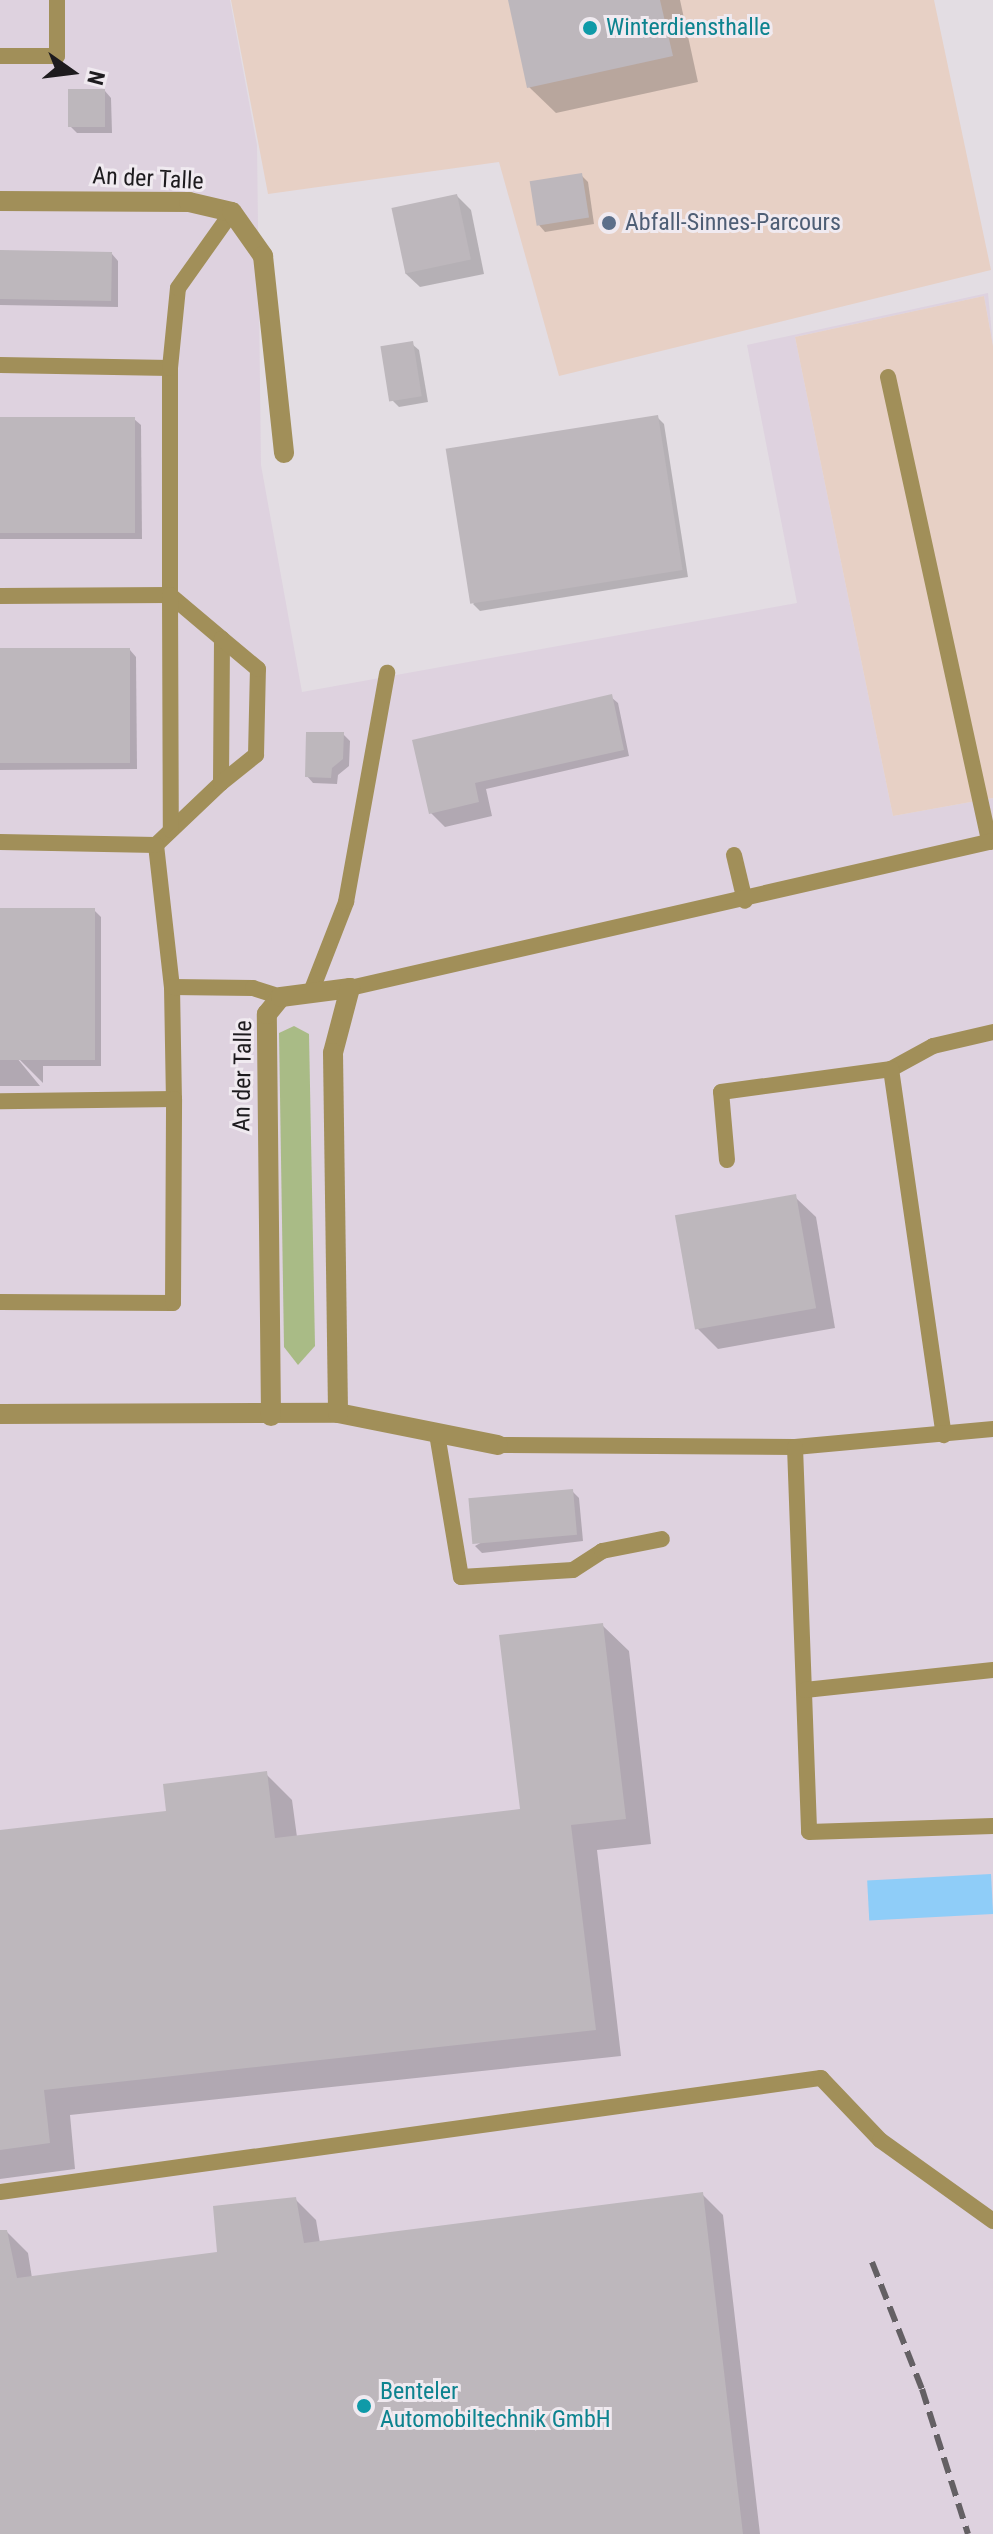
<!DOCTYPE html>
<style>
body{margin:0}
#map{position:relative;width:993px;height:2534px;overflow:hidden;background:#e3dde3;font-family:"Roboto Condensed",sans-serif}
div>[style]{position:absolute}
.built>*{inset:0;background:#ded2df}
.industrial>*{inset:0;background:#e7d0c5}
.green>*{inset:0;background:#a9bb86}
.water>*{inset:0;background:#8fcdf8;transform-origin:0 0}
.shadow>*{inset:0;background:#0003}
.building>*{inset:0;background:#bdb7bc;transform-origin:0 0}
.lane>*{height:16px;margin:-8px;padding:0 8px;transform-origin:8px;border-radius:8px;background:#a18f59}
.street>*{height:20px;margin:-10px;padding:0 10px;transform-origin:10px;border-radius:10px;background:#a18f59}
.rail>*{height:6px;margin-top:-3px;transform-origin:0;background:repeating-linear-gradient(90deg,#646064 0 16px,transparent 0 24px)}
.dots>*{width:22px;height:22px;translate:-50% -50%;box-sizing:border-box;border:4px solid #f0eaf0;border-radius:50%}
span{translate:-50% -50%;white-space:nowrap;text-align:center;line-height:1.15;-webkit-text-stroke:6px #f0eaf0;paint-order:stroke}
.culture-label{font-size:24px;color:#0d838f}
.left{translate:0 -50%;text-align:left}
.street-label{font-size:24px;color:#1d1b1e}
.service-label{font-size:24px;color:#4e5e75}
.north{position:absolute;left:32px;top:32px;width:80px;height:80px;-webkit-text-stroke:6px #f0eaf0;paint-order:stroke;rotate:104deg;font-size:22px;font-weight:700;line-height:32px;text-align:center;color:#1d1b1e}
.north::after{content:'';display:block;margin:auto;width:28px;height:36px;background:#1d1b1e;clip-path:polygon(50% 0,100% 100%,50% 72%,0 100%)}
</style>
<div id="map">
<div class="built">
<i style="clip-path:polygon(0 0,230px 0,257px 145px,261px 465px,302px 692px,797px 603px,747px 345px,988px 293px,993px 346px,984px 296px,795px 337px,893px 816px,993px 798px,993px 2534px,0 2534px)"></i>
</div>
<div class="industrial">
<i style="clip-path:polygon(231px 0,934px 0,991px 270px,559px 376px,499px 162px,268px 194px)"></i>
<i style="clip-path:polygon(984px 296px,993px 346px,993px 798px,893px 816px,795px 337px)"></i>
</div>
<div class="green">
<i style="clip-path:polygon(294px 1026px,309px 1034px,315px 1346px,298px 1365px,284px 1347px,279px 1033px)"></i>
</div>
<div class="water">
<i style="left:991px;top:1874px;width:40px;height:124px;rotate:87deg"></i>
</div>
<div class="shadow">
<i style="clip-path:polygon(510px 0,680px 0,698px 82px,556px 113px,529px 87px)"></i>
<i style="clip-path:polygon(105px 91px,111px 98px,112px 133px,77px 133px,70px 126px)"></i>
<i style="clip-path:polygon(581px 175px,588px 182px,594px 224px,545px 232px,539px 225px)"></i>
<i style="clip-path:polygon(457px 196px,471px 210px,484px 274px,420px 287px,405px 273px)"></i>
<i style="clip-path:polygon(0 252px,112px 254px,118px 261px,118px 307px,0 305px)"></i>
<i style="clip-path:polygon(412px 344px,419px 350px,428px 402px,399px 407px,392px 400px)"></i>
<i style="clip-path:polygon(657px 417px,664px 424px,688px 577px,480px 611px,473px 604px)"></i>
<i style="clip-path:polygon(0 419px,134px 419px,141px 425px,142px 539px,0 539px)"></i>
<i style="clip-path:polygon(130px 650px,136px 657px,137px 769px,0 770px,0 651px)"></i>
<i style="clip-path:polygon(611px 697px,618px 703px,629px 756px,486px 789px,492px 816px,445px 827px,431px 813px,414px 741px)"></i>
<i style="clip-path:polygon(343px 734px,350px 741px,349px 766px,338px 775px,337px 784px,313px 783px,307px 776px)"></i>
<i style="clip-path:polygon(94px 910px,101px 917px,101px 1066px,43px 1066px,43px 1083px,12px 1052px,40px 1086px,0 1086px,0 911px)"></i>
<i style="clip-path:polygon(795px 1197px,816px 1217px,835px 1328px,718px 1349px,697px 1328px)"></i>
<i style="clip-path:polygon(572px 1491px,579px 1498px,583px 1541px,482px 1553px,475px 1546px)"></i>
<i style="clip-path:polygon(602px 1625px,629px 1651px,651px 1844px,597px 1850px,621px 2056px,70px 2115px,75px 2169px,0 2179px,0 1832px,168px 1812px,266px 1774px,292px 1800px,297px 1837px,522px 1810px)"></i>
<i style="clip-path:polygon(702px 2194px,723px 2215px,760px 2534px,0 2534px,0 2232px,7px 2232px,28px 2253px,32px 2278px,219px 2254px,295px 2199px,316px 2220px,320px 2243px)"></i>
</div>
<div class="building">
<i style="clip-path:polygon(508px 0,660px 0,673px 56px,527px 88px)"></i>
<i style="left:68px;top:89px;width:37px;height:38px"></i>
<i style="left:582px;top:173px;width:45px;height:53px;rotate:81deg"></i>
<i style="left:457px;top:194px;width:67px;height:67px;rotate:78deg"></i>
<i style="left:0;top:250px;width:112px;height:49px;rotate:1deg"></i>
<i style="left:413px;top:341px;width:56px;height:33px;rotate:81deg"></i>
<i style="left:658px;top:415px;width:157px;height:215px;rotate:81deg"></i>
<i style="left:0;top:417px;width:135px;height:116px"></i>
<i style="left:130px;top:648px;width:115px;height:130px;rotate:90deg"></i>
<i style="clip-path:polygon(612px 694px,624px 750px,475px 783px,479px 802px,429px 814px,412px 740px)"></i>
<i style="clip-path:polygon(306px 732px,344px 732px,343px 759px,332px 768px,331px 778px,305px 777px)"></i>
<i style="left:95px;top:908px;width:152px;height:95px;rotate:90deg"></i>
<i style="left:796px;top:1194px;width:116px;height:123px;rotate:80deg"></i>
<i style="left:573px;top:1489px;width:46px;height:105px;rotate:85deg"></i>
<i style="clip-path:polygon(603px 1623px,626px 1819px,571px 1825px,596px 2030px,44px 2090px,50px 2143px,0 2150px,0 1830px,166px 1811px,163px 1784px,267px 1771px,275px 1838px,520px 1809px,499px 1635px)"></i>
<i style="clip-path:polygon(703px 2192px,743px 2534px,0 2534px,0 2230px,7px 2230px,17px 2278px,217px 2252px,213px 2206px,296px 2197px,304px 2243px)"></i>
</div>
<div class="lane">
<i style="left:0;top:56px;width:57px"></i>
<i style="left:57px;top:56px;width:56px;rotate:-90deg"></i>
<i style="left:0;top:365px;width:170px;rotate:1deg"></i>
<i style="left:170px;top:368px;width:227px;rotate:90deg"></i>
<i style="left:170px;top:595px;width:68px;rotate:40.2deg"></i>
<i style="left:222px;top:639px;width:144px;rotate:90.4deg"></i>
<i style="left:221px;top:783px;width:90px;rotate:136.4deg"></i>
<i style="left:156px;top:845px;width:143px;rotate:83.6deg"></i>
<i style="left:172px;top:987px;width:112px;rotate:89deg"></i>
<i style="left:174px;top:1099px;width:174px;rotate:179.3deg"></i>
<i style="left:170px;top:368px;width:80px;rotate:-84.3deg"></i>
<i style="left:178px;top:288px;width:93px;rotate:-54.6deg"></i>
<i style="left:888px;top:377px;width:476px;rotate:77.7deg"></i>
<i style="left:0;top:596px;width:170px;rotate:-0.3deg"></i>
<i style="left:170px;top:595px;width:235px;rotate:89.8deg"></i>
<i style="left:221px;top:783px;width:45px;rotate:-38.7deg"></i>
<i style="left:256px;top:755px;width:86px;rotate:-88.7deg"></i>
<i style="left:258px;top:669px;width:47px;rotate:-140.2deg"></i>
<i style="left:0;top:842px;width:156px;rotate:1.1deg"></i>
<i style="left:734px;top:855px;width:47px;rotate:76.6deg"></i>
<i style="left:172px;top:987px;width:81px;rotate:0.7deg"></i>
<i style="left:253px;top:988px;width:29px;rotate:18deg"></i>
<i style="left:350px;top:988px;width:660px;rotate:-12.88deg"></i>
<i style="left:311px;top:992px;width:97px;rotate:-68.7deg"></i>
<i style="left:346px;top:902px;width:233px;rotate:-79.8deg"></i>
<i style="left:891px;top:1069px;width:48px;rotate:-28.7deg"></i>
<i style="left:933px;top:1046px;width:62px;rotate:-13.1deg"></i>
<i style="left:727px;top:1160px;width:68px;rotate:-95deg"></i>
<i style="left:721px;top:1092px;width:172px;rotate:-7.7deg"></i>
<i style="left:891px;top:1069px;width:370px;rotate:81.8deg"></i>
<i style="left:0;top:1302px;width:173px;rotate:0.3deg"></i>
<i style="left:173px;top:1303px;width:204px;rotate:-89.7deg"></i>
<i style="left:437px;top:1434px;width:145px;rotate:80.5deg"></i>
<i style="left:461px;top:1577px;width:112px;rotate:-3.6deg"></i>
<i style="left:573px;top:1570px;width:35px;rotate:-33deg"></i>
<i style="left:602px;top:1551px;width:61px;rotate:-11.3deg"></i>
<i style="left:498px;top:1445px;width:297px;rotate:0.4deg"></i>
<i style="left:795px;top:1447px;width:199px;rotate:-5.2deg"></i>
<i style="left:795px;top:1447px;width:385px;rotate:87.9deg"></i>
<i style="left:809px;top:1832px;width:184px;rotate:-1.9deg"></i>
<i style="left:805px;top:1690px;width:189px;rotate:-6.1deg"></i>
<i style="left:0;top:2192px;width:829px;rotate:-7.91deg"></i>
<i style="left:821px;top:2078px;width:86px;rotate:46.4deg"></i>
<i style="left:880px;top:2140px;width:139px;rotate:35.6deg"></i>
</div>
<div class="street">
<i style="left:0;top:201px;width:189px;rotate:0.3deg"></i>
<i style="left:189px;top:202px;width:44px;rotate:13.1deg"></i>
<i style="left:232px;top:212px;width:54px;rotate:54.8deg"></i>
<i style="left:263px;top:256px;width:198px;rotate:83.9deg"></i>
<i style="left:0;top:1414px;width:338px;rotate:-0.2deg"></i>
<i style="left:338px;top:1413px;width:163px;rotate:11.3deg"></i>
<i style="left:271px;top:1416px;width:402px;rotate:-90.6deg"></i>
<i style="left:267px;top:1014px;width:22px;rotate:-51deg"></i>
<i style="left:281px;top:997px;width:70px;rotate:-7.4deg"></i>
<i style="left:350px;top:988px;width:67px;rotate:104.7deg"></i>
<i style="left:333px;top:1053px;width:360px;rotate:89.2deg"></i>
</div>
<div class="rail">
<i style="left:872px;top:2262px;width:136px;rotate:68.5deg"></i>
<i style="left:922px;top:2389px;width:152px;rotate:72.4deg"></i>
</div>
<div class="dots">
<i style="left:590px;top:28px;background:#0f9aa8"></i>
<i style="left:609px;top:223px;background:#5c6f8a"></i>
<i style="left:364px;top:2406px;background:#0f9aa8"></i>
</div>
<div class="culture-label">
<span class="left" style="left:606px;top:28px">Winterdiensthalle</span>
<span class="left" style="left:380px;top:2406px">Benteler<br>Automobiltechnik GmbH</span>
</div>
<div class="street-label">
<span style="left:148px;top:179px;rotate:3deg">An der Talle</span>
<span style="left:243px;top:1076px;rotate:-89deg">An der Talle</span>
</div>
<div class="service-label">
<span class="left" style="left:625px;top:223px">Abfall-Sinnes-Parcours</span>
</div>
<div class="north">N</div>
</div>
